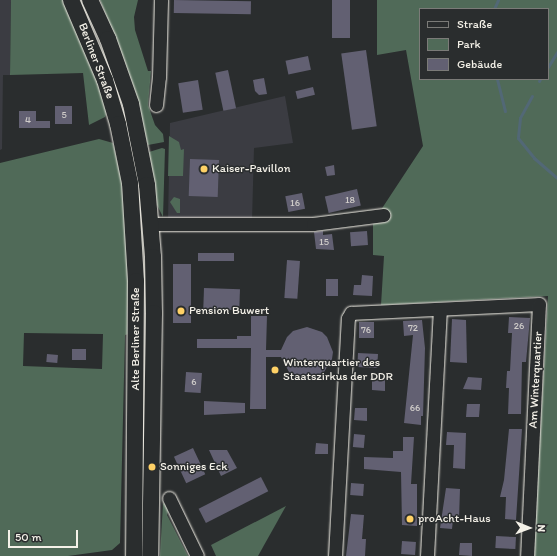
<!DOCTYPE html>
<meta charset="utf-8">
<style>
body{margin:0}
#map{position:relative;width:557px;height:556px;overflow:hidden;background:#2a2d2e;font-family:Itim,sans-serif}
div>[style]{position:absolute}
.built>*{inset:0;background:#3b3c42}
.green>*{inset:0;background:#506a58}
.stream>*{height:3px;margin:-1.5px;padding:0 1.5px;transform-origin:1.5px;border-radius:1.5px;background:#526876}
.building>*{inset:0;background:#626072;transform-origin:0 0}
.roads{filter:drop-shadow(0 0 1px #f4f1e8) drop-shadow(0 0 1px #f4f1e8)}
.minor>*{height:13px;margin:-6.5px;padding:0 6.5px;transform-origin:6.5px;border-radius:6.5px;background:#2a2d2e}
.major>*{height:16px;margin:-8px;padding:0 8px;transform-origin:8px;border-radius:8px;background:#2a2d2e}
.dots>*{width:11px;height:11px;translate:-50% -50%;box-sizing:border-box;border:2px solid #2a2d2e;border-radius:50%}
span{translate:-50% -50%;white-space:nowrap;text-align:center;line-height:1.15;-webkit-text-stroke:3px #2a2d2e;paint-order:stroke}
.number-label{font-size:10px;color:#d0cdca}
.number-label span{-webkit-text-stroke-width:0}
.street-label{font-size:12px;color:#f4f1e8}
.poi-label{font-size:12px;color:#f4f1e8}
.left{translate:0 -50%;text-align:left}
.legend{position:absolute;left:419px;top:8px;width:130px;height:72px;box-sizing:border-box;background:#2a2d2e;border:1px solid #7b7b78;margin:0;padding:5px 7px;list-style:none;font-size:12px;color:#f4f1e8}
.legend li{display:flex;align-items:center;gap:8px;height:20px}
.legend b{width:20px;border:1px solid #7b7b78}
.north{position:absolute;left:509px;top:508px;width:40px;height:40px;-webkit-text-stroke:3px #2a2d2e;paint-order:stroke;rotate:91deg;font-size:11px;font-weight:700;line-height:16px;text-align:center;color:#f4f1e8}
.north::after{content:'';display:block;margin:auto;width:14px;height:18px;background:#f4f1e8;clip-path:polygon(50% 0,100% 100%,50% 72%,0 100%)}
.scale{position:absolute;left:8px;top:530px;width:70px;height:18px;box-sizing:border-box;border:2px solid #f4f1e8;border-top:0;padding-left:5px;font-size:12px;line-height:14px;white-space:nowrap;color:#f4f1e8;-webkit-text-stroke:3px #2a2d2e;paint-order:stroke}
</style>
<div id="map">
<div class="built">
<i style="clip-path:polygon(0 0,11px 0,10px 75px,3px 75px,2px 149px,0 150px)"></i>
<i style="clip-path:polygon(285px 96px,293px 143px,254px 148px,252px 221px,168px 220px,170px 123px)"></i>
</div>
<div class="green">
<i style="clip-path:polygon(11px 0,65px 0,83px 38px,107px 112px,105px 117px,89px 125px,83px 73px,10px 75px)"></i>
<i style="clip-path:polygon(100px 0,138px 0,134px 17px,135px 30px,148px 71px,151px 71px,148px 105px,155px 125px,163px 134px,164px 142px,148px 145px,124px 60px)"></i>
<i style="clip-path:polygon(evenodd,377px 0,557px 0,557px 556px,533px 556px,548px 296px,381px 305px,384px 256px,373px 255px,373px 222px,423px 146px,406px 50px,377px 55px,377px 0,420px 9px,548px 9px,548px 79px,420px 79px,420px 9px)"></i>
<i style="clip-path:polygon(169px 136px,179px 142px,181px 150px,184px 149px,183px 176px,168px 176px)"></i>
<i style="clip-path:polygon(evenodd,99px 139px,113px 143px,122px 182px,129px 245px,129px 334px,125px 335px,120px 543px,112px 550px,68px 556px,0 556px,0 163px,99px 139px,24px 333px,103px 334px,102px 369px,23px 366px,24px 333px)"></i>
<i style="clip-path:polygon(162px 148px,165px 149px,163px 217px,157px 205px,149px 152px)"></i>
<i style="clip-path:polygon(174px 197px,180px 199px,180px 213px,177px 213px,170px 202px)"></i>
<i style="clip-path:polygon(163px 503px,169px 508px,167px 515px,188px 556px,160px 556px)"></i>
<i style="clip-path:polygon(286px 506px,258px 556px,216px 556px,211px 545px)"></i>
</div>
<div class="stream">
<i style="left:494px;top:9px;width:10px;rotate:-66deg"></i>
<i style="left:548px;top:67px;width:17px;rotate:-59deg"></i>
<i style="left:497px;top:79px;width:33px;rotate:76deg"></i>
<i style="left:539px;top:81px;width:2px;rotate:-63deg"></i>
<i style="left:532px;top:96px;width:25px;rotate:119deg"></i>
<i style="left:520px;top:118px;width:20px;rotate:96deg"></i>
<i style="left:518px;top:138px;width:26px;rotate:51deg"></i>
<i style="left:534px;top:158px;width:30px;rotate:41deg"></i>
</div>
<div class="building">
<i style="left:174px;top:0;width:77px;height:13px;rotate:1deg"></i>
<i style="left:332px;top:0;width:18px;height:38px"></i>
<i style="left:366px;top:50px;width:77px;height:25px;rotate:82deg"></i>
<i style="left:308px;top:56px;width:14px;height:23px;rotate:78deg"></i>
<i style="left:228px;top:70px;width:39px;height:13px;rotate:78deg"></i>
<i style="clip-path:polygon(264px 78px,267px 94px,259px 95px,255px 91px,253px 80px)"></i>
<i style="left:198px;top:80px;width:30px;height:20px;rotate:81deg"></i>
<i style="left:313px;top:87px;width:8px;height:18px;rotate:76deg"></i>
<i style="left:55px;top:106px;width:17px;height:18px"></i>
<i style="clip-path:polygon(19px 111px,36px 111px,36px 121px,50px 121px,50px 128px,19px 128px)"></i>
<i style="left:190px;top:159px;width:29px;height:37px;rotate:2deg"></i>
<i style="clip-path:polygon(334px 165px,335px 175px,327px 176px,325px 167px)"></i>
<i style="left:357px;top:189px;width:17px;height:33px;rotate:77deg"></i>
<i style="left:302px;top:193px;width:16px;height:17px;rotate:79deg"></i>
<i style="clip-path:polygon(323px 231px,323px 235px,332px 234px,334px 250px,316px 249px,314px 232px)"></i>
<i style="left:367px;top:231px;width:14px;height:17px;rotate:86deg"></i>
<i style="left:198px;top:253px;width:36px;height:8px"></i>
<i style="left:287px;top:260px;width:13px;height:38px;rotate:4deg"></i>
<i style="left:173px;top:264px;width:18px;height:59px"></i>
<i style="clip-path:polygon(362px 275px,373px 276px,372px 296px,353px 295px,354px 285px,361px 285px)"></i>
<i style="left:326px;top:279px;width:12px;height:17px"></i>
<i style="left:204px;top:288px;width:36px;height:21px;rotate:2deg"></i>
<i style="clip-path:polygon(251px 316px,267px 316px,266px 350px,281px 350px,287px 337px,293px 331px,307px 327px,322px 332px,327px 337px,333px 352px,332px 359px,324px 372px,310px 379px,295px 376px,289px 372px,281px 357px,266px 357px,266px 409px,250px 409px,251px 348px,197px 348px,197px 339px,237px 339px,237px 336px,251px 336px)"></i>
<i style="clip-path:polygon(509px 317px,530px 318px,526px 362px,522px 362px,521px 414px,508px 414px,509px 388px,506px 388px,507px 371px,510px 371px,512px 333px,508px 333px)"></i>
<i style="clip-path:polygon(452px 319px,466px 320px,467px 363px,450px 362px)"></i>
<i style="clip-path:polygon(422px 320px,425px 348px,423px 416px,421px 416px,421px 425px,404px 423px,413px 335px,404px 336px,403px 321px)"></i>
<i style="left:359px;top:322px;width:15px;height:16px"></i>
<i style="left:72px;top:349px;width:14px;height:11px"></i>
<i style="left:358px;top:353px;width:20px;height:14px;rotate:3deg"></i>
<i style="left:47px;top:354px;width:11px;height:8px;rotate:5deg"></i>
<i style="left:186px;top:372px;width:16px;height:20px;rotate:4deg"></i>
<i style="clip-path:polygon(372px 377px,385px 378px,385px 391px,372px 390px)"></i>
<i style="clip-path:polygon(468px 377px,482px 378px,481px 390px,463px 389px)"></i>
<i style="clip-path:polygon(204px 401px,245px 403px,245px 413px,204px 415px)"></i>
<i style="clip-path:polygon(467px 404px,480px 404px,479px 417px,466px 417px)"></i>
<i style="clip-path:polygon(355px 408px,367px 408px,367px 421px,354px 420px)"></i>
<i style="clip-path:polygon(509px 429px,522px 429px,516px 520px,505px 519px,506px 497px,500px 497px,504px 480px)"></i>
<i style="clip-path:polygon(447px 432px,466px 433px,465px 469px,453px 468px,454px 445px,446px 445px)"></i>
<i style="left:354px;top:434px;width:11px;height:13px;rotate:5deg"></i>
<i style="clip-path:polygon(403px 437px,414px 437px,411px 484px,417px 484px,417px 526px,402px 525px,401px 472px,364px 469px,364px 457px,393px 458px,393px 451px,403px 451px)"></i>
<i style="clip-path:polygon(316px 443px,328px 444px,328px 454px,315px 454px)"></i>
<i style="left:193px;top:448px;width:29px;height:21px;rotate:65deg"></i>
<i style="clip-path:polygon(209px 450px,227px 450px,237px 468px,221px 476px)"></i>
<i style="left:261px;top:477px;width:16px;height:70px;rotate:63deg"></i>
<i style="left:351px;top:483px;width:13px;height:12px;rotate:4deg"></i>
<i style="clip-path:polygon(446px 488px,460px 489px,459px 520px,453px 520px,452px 529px,440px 528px)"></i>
<i style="clip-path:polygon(351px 514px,364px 515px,362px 539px,366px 539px,365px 556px,346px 556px)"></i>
<i style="left:496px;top:536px;width:20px;height:12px;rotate:3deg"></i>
<i style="left:402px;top:541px;width:14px;height:13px;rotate:4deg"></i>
<i style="clip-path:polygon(460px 543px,472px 543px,472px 556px,459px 555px)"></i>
</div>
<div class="roads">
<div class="minor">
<i style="left:156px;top:105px;width:28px;rotate:-84deg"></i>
<i style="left:159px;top:77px;width:77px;rotate:-88.5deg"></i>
<i style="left:151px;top:224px;width:162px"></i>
<i style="left:313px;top:224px;width:71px;rotate:-7.3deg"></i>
<i style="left:169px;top:498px;width:64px;rotate:64.2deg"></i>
<i style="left:335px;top:556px;width:238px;rotate:-86.9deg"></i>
<i style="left:348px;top:318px;width:6px;rotate:-59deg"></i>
<i style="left:351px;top:313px;width:188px;rotate:-2.7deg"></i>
<i style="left:539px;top:304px;width:252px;rotate:92.7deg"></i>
<i style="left:427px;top:556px;width:247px;rotate:-87deg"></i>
</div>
<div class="major">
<i style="left:71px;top:0;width:87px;rotate:67deg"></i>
<i style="left:105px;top:80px;width:46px;rotate:73.5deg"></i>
<i style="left:118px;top:124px;width:60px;rotate:78.5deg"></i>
<i style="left:130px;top:183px;width:98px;rotate:86.5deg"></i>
<i style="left:136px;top:281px;width:275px;rotate:90.4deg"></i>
<i style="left:90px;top:0;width:43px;rotate:65.2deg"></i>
<i style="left:108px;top:39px;width:69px;rotate:70.5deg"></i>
<i style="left:131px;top:104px;width:83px;rotate:78.8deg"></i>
<i style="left:147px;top:185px;width:72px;rotate:85.2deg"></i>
<i style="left:153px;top:257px;width:56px;rotate:89deg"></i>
<i style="left:154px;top:313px;width:243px;rotate:90.9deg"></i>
</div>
</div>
<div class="dots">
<i style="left:204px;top:169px;background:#ffd166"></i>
<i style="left:181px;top:311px;background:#ffd166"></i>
<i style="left:275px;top:370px;background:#ffd166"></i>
<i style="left:152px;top:467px;background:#ffd166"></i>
<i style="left:410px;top:519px;background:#ffd166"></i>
</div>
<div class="number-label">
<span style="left:64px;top:115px">5</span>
<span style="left:28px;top:120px">4</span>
<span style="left:350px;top:200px">18</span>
<span style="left:295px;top:203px">16</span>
<span style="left:324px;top:242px">15</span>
<span style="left:519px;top:326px">26</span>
<span style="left:413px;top:328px">72</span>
<span style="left:366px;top:330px">76</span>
<span style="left:194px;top:382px">6</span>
<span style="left:415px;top:408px">66</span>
</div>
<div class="street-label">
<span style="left:96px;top:61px;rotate:69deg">Berliner Straße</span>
<span style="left:136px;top:339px;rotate:-90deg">Alte Berliner Straße</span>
<span style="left:536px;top:380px;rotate:-87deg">Am Winterquartier</span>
</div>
<div class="poi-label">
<span class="left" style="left:212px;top:169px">Kaiser-Pavillon</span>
<span class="left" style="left:189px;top:311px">Pension Buwert</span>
<span class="left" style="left:283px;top:370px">Winterquartier des<br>Staatszirkus der DDR</span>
<span class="left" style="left:160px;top:467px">Sonniges Eck</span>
<span class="left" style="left:418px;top:519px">proAcht-Haus</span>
</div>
<ul class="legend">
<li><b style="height:5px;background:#2a2d2e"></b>Straße</li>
<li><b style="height:11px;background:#506a58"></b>Park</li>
<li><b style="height:11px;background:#626072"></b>Gebäude</li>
</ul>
<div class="north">N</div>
<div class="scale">50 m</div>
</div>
